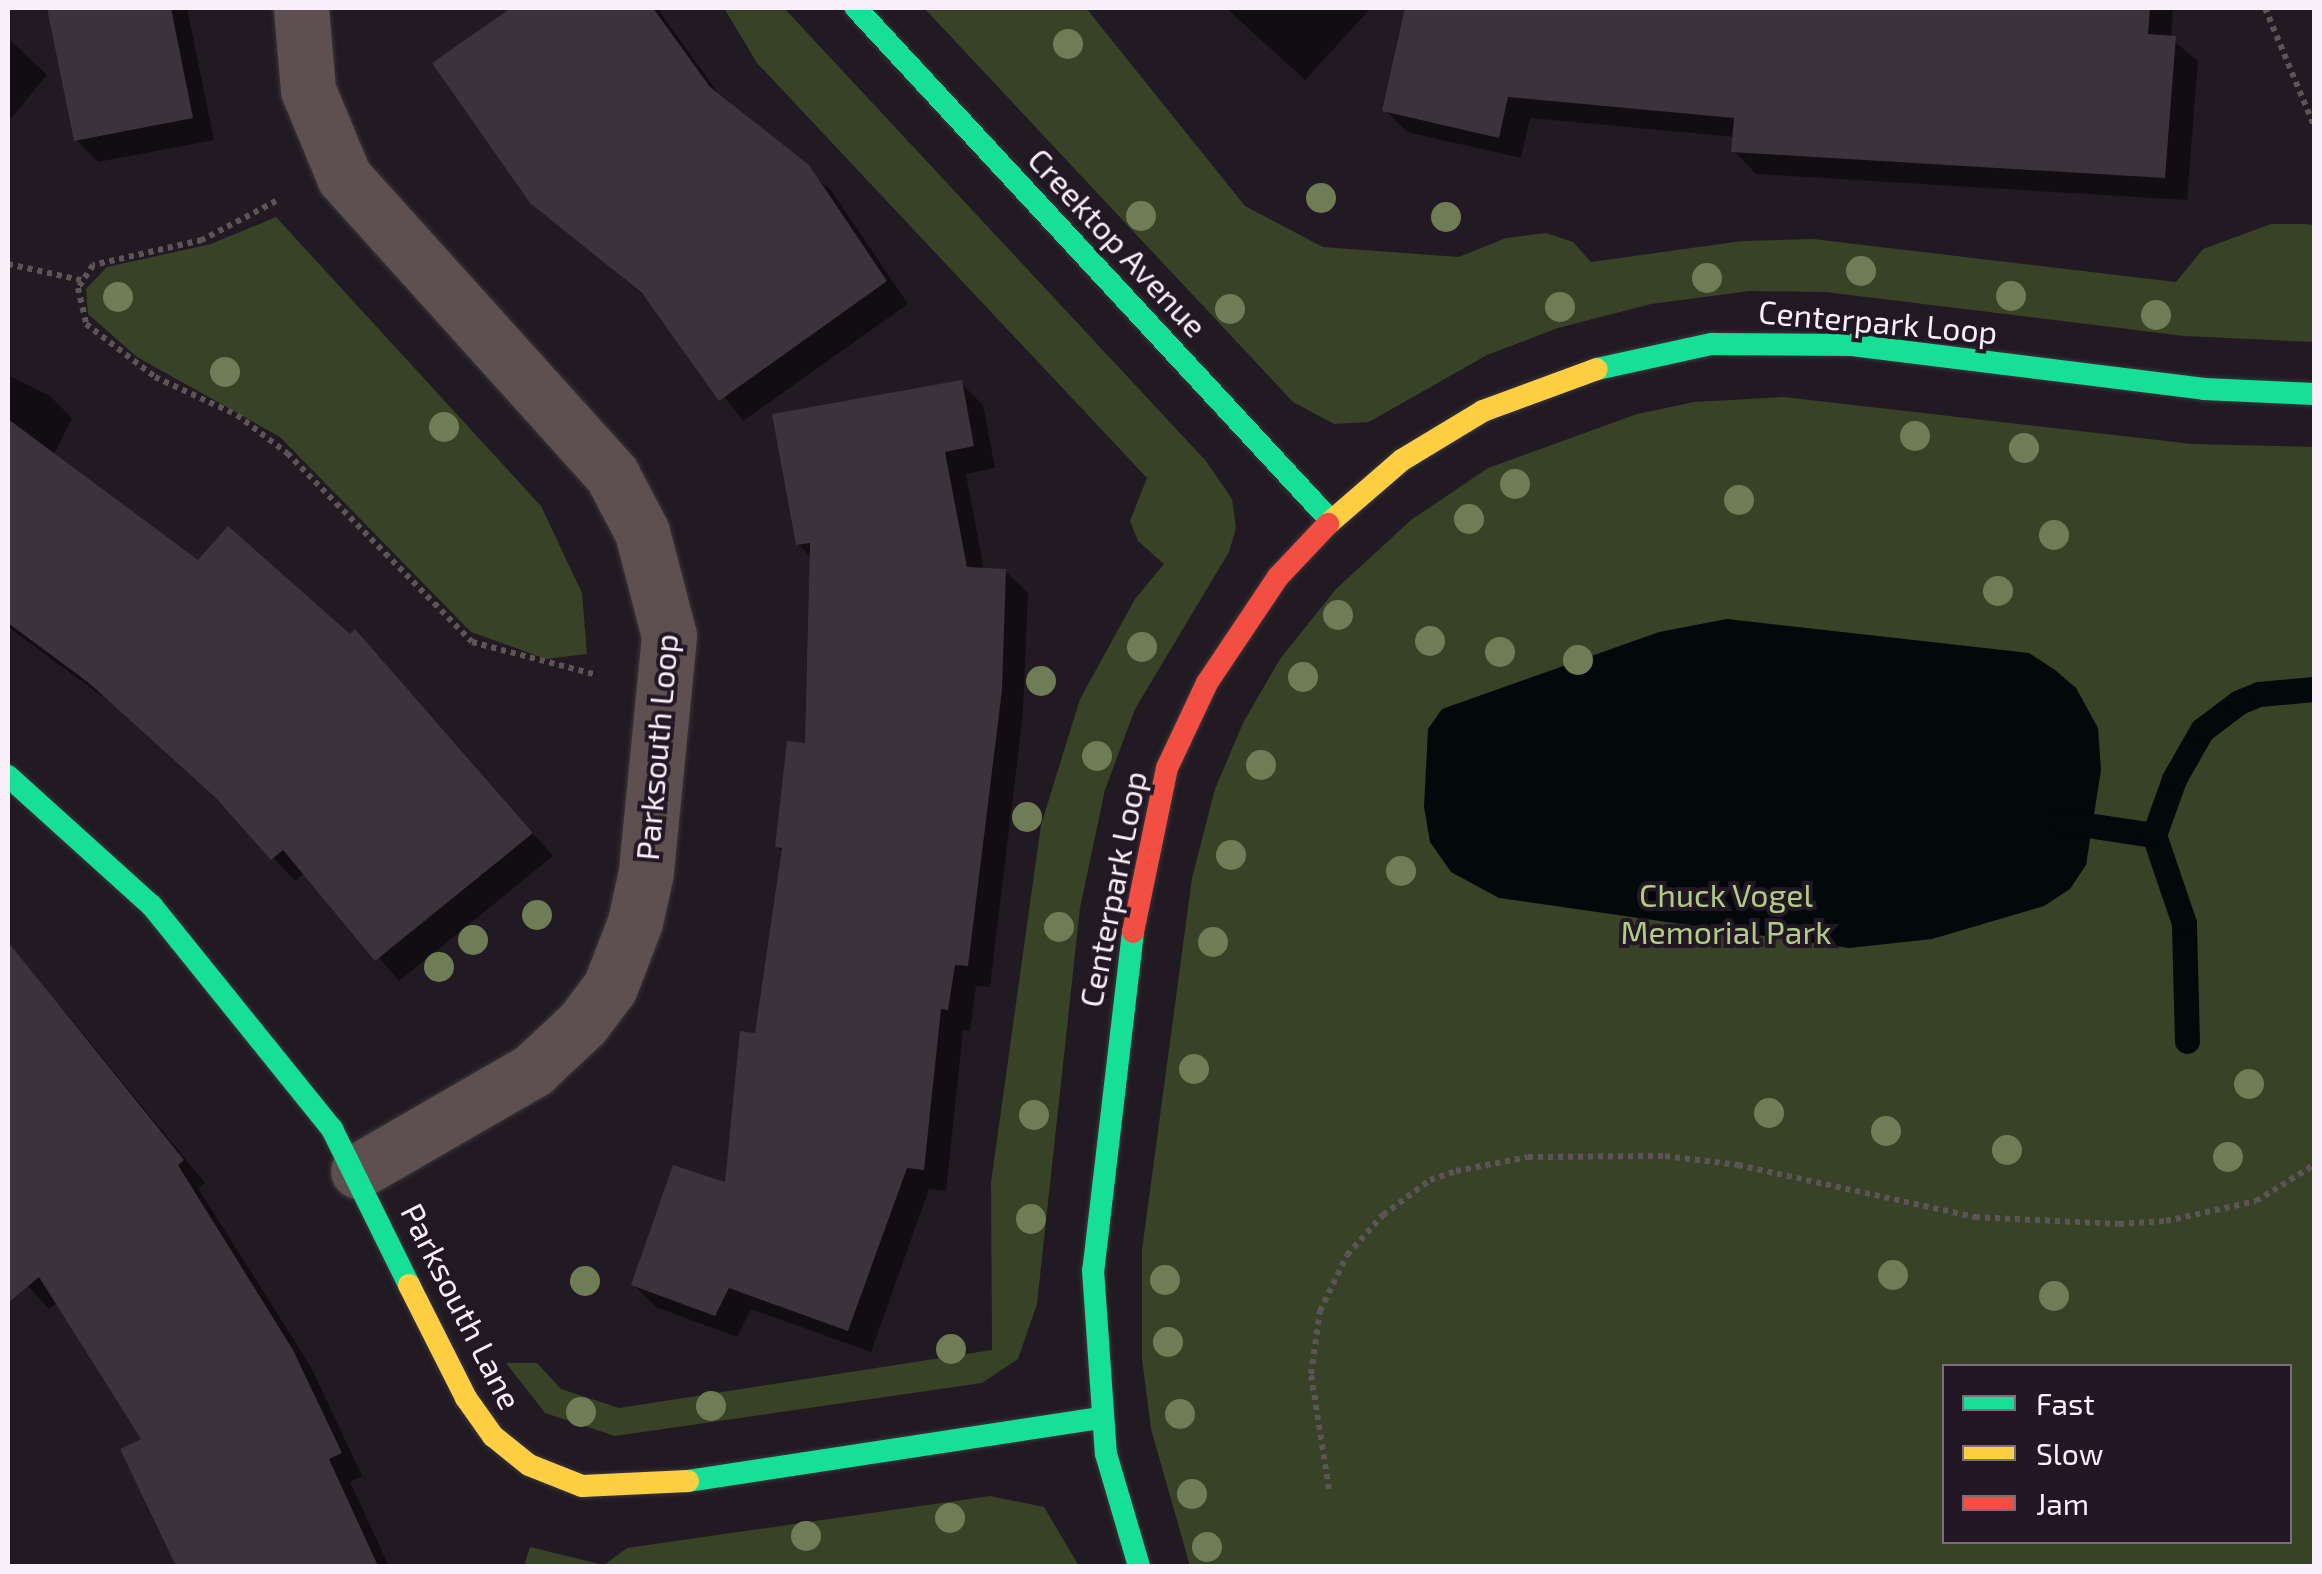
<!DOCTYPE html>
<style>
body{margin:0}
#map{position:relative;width:2322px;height:1574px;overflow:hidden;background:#211a22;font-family:"Exo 2",sans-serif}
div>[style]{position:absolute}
.green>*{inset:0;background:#374226}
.water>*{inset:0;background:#03090b}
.shadow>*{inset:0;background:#0007}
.stream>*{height:25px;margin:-12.5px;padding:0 12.5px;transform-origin:12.5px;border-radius:12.5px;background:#03090b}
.building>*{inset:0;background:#3b323c}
.path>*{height:6px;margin-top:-3px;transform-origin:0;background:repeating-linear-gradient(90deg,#5d5456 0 5px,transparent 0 10px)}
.roads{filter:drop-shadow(0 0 2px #3a353b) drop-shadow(0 0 2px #3a353b)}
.street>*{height:55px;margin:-27.5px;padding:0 27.5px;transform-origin:27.5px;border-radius:27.5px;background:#5e5050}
.fast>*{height:22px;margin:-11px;padding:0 11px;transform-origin:11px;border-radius:11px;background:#16e098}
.slow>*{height:22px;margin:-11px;padding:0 11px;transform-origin:11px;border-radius:11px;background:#ffcf43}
.jam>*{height:22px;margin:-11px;padding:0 11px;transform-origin:11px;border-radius:11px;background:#f24e42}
.trees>*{width:30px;height:30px;margin:-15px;border-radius:50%;background:#6f7d57}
span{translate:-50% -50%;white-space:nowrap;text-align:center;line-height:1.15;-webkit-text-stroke:8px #231725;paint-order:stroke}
.street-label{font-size:32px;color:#f9f0fa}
.park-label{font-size:32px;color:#afce82}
.frame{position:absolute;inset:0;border:10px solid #f9f0fa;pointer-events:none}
.legend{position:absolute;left:1942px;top:1364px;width:350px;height:180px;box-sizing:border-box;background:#231725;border:2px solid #796e7a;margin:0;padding:12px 18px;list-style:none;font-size:30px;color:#f9f0fa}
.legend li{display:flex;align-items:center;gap:20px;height:50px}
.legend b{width:50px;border:2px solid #796e7a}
</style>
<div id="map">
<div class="green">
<i style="clip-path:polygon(724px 8px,784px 8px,1206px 461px,1232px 499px,1236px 528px,1229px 552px,1135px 709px,1105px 790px,1080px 908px,1037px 1304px,1018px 1359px,982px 1383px,615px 1436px,545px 1413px,506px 1363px,537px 1363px,561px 1389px,619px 1408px,992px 1350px,991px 1182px,1041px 825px,1080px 699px,1135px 599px,1164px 564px,1138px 541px,1130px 521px,1147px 478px,757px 63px)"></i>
<i style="clip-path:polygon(924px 8px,1086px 8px,1245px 206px,1323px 247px,1459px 257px,1506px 238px,1546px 233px,1573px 242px,1591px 262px,1742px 241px,1813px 239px,2176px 282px,2203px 249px,2271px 224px,2305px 224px,2314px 225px,2314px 342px,2184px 336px,1825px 292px,1750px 291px,1651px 304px,1558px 328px,1487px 355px,1369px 422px,1334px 424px,1293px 402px)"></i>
<i style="clip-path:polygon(276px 217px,541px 506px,582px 593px,587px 654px,546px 659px,471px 632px,280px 437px,137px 357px,88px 314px,86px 289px,107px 267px,211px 244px)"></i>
<i style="clip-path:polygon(evenodd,1784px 397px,2192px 444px,2314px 447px,2314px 1566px,1190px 1566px,1151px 1429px,1142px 1359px,1142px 1250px,1192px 878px,1215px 789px,1243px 723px,1280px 659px,1336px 589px,1411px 520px,1488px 468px,1637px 414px,1694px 402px,1784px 397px,1944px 1366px,2290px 1366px,2290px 1542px,1944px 1542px,1944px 1366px)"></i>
<i style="clip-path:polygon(990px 1496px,1044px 1507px,1079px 1566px,524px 1566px,530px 1547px,604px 1565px,627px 1548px)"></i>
</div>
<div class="water">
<i style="clip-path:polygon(1727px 619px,2029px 653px,2055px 670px,2076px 688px,2098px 728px,2101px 770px,2086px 865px,2070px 889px,2044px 906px,1932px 939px,1849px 948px,1499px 898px,1451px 872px,1430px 842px,1424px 807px,1428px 729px,1442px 709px,1659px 632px)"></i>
</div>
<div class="shadow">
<i style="clip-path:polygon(50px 8px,187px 8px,214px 140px,98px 162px,76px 140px)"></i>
<i style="clip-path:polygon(515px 8px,657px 8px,724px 101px,831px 190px,908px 304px,743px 421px,651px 302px,532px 201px,436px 63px)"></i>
<i style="clip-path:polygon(1226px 8px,1371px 8px,1305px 80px)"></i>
<i style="clip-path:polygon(1407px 8px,2173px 8px,2171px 39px,2198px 61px,2187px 200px,1756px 174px,1734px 151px,1735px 137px,1530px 118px,1521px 158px,1407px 132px,1385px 110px)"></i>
<i style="clip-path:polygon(8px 38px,47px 75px,8px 122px)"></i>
<i style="clip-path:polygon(8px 375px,50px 396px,72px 418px,53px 456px,198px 564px,377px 655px,553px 856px,399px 981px,305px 872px,295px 881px,228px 807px,114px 705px,8px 627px)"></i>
<i style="clip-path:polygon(961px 383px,983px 405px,995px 468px,966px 474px,984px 570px,1005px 571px,1028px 593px,1023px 713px,990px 987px,976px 986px,970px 1031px,963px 1030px,946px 1191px,929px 1189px,871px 1352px,751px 1309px,737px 1337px,656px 1307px,634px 1285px,727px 1186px,757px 1036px,784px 853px,777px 846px,807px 746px,812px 558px,798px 544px)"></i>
<i style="clip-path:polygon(8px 967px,67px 1014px,205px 1183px,198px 1188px,311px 1367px,362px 1476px,350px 1482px,389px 1566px,179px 1566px,124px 1451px,145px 1441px,58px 1302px,49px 1309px,8px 1264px)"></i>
</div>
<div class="stream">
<i style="left:2061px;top:821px;width:94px;rotate:8.6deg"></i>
<i style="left:2187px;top:1041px;width:118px;rotate:-91.5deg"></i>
<i style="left:2184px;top:923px;width:93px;rotate:-108.8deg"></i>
<i style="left:2154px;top:835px;width:59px;rotate:-70.3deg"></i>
<i style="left:2174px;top:779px;width:56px;rotate:-60.3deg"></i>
<i style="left:2202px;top:730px;width:46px;rotate:-37.1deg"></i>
<i style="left:2239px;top:702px;width:22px;rotate:-22deg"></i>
<i style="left:2259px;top:694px;width:55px;rotate:-5.2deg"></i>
</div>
<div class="building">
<i style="clip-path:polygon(47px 8px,171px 8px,193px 118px,74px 141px)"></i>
<i style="clip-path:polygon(511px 8px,653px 8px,710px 87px,809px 165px,887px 281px,719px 401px,642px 293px,530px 203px,432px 63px)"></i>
<i style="clip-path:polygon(1405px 8px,2150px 8px,2148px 34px,2176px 36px,2165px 178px,1731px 152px,1734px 118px,1508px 97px,1499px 138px,1382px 111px)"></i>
<i style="clip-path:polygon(962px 380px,974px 446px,945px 452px,967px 567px,1006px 569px,1002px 690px,968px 966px,955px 965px,948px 1010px,941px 1009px,924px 1170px,907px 1168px,848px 1331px,729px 1288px,715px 1316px,631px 1285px,673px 1165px,725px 1182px,740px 1031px,755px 1033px,782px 848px,775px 847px,787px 741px,805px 743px,810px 543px,796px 545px,772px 414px)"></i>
<i style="clip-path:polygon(8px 419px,198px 560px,228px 526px,350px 634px,355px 629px,533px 833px,375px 961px,283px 850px,271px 860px,216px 798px,89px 683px,8px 623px)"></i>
<i style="clip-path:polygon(8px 942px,184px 1160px,178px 1165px,293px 1350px,342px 1453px,329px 1459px,378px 1566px,176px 1566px,120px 1449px,141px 1439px,39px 1277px,8px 1303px)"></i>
</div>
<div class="path">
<i style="left:2265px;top:8px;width:128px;rotate:67.4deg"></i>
<i style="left:276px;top:201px;width:84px;rotate:152.2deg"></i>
<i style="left:202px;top:240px;width:112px;rotate:167.1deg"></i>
<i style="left:93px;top:265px;width:27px;rotate:123deg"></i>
<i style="left:78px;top:288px;width:37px;rotate:77deg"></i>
<i style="left:86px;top:324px;width:87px;rotate:37.5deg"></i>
<i style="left:155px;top:377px;width:90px;rotate:24.9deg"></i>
<i style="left:237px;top:415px;width:63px;rotate:37.2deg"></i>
<i style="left:287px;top:453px;width:264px;rotate:45.6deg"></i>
<i style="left:472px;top:642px;width:129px;rotate:14.8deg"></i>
<i style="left:8px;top:264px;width:75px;rotate:12.4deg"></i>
<i style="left:1329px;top:1489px;width:116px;rotate:-98.9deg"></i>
<i style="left:1311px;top:1374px;width:64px;rotate:-81.9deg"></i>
<i style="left:1320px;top:1311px;width:62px;rotate:-64.3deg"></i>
<i style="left:1347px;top:1255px;width:54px;rotate:-48deg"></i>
<i style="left:1383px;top:1215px;width:59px;rotate:-36.7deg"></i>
<i style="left:1430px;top:1180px;width:28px;rotate:-19deg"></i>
<i style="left:1456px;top:1171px;width:73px;rotate:-11deg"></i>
<i style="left:1528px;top:1157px;width:137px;rotate:-0.4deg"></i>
<i style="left:1665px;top:1156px;width:74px;rotate:7deg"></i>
<i style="left:1738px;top:1165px;width:243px;rotate:12.4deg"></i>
<i style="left:1975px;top:1217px;width:144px;rotate:2.8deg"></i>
<i style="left:2119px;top:1224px;width:47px;rotate:-3.7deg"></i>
<i style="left:2166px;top:1221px;width:92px;rotate:-12.5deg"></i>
<i style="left:2256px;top:1201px;width:68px;rotate:-31.8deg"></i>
</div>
<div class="roads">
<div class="street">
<i style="left:301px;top:8px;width:82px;rotate:85.1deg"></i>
<i style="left:308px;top:90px;width:94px;rotate:67.5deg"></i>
<i style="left:344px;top:177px;width:401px;rotate:48deg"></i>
<i style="left:612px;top:475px;width:64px;rotate:62.2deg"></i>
<i style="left:642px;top:532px;width:107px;rotate:75.4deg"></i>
<i style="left:669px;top:636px;width:237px;rotate:95.6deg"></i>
<i style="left:646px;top:872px;width:51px;rotate:102.4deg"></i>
<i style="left:635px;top:922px;width:70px;rotate:111deg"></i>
<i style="left:610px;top:987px;width:45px;rotate:126.9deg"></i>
<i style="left:583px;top:1023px;width:69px;rotate:136.8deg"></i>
<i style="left:533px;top:1070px;width:202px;rotate:150deg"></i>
</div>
<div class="fast">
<i style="left:856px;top:8px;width:699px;rotate:47.2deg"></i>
<i style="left:1597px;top:369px;width:118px;rotate:-12.3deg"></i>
<i style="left:1712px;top:344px;width:140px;rotate:0.4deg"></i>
<i style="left:1852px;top:345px;width:355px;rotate:7.1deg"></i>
<i style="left:2204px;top:389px;width:110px;rotate:2.6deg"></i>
<i style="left:8px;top:776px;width:194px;rotate:42.1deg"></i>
<i style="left:152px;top:906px;width:287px;rotate:51.1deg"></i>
<i style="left:332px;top:1129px;width:174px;rotate:63.7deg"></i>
<i style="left:1133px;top:932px;width:340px;rotate:96.7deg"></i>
<i style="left:1093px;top:1270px;width:184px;rotate:86deg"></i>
<i style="left:1106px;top:1454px;width:117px;rotate:73.6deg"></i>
<i style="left:688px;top:1481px;width:418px;rotate:-8.7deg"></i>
</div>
<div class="slow">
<i style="left:1328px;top:524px;width:98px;rotate:-40.9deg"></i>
<i style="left:1402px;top:460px;width:95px;rotate:-31.2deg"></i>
<i style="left:1483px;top:411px;width:121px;rotate:-20.2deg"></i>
<i style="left:409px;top:1285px;width:127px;rotate:63.2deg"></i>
<i style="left:466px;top:1398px;width:47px;rotate:54.6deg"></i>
<i style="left:493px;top:1436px;width:46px;rotate:38.9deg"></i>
<i style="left:529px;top:1465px;width:57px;rotate:21.6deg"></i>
<i style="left:582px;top:1486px;width:106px;rotate:-2.7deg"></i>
</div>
<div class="jam">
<i style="left:1133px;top:932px;width:167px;rotate:-78.3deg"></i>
<i style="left:1167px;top:768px;width:94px;rotate:-64.8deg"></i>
<i style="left:1207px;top:683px;width:128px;rotate:-56.2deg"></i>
<i style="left:1278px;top:577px;width:73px;rotate:-46.7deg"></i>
</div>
</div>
<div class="trees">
<i style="left:1068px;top:44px"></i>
<i style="left:1321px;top:198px"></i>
<i style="left:1141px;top:216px"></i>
<i style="left:1446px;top:217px"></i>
<i style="left:1861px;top:271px"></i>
<i style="left:1707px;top:278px"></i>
<i style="left:2011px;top:296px"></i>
<i style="left:118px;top:297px"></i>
<i style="left:1560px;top:307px"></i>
<i style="left:1230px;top:309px"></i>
<i style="left:2156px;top:315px"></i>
<i style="left:225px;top:372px"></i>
<i style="left:444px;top:427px"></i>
<i style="left:1915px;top:436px"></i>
<i style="left:2024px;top:448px"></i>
<i style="left:1515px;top:484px"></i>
<i style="left:1739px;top:500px"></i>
<i style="left:1469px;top:519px"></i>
<i style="left:2054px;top:535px"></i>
<i style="left:1998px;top:591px"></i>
<i style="left:1338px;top:615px"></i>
<i style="left:1430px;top:641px"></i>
<i style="left:1142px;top:647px"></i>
<i style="left:1500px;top:652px"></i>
<i style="left:1578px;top:660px"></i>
<i style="left:1303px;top:677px"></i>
<i style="left:1041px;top:681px"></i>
<i style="left:1097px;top:756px"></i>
<i style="left:1261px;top:765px"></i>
<i style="left:1027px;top:817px"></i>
<i style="left:1231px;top:855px"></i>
<i style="left:1401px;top:871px"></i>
<i style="left:537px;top:915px"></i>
<i style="left:1059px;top:927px"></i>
<i style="left:473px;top:940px"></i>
<i style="left:1213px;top:942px"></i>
<i style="left:439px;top:967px"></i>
<i style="left:1194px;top:1069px"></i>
<i style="left:2249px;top:1084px"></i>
<i style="left:1769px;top:1113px"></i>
<i style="left:1034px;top:1115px"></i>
<i style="left:1886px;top:1131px"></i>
<i style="left:2007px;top:1150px"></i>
<i style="left:2228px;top:1157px"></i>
<i style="left:1031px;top:1219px"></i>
<i style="left:1893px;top:1275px"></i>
<i style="left:1165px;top:1280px"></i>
<i style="left:585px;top:1281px"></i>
<i style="left:2054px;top:1296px"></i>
<i style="left:1168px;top:1342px"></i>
<i style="left:951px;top:1349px"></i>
<i style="left:711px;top:1406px"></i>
<i style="left:581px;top:1412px"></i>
<i style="left:1180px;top:1414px"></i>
<i style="left:1192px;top:1494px"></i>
<i style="left:950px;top:1518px"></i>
<i style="left:806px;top:1536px"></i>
<i style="left:1207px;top:1547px"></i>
</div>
<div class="street-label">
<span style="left:1118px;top:242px;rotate:47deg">Creektop Avenue</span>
<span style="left:1878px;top:321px;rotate:5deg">Centerpark Loop</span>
<span style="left:656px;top:747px;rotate:-85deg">Parksouth Loop</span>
<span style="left:1112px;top:889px;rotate:-79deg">Centerpark Loop</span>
<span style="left:462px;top:1306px;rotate:63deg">Parksouth Lane</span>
</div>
<div class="park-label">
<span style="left:1726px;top:913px">Chuck Vogel<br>Memorial Park</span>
</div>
<div class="frame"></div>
<ul class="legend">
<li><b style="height:12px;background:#16e098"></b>Fast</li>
<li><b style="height:12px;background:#ffcf43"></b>Slow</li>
<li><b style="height:12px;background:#f24e42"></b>Jam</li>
</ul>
</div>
